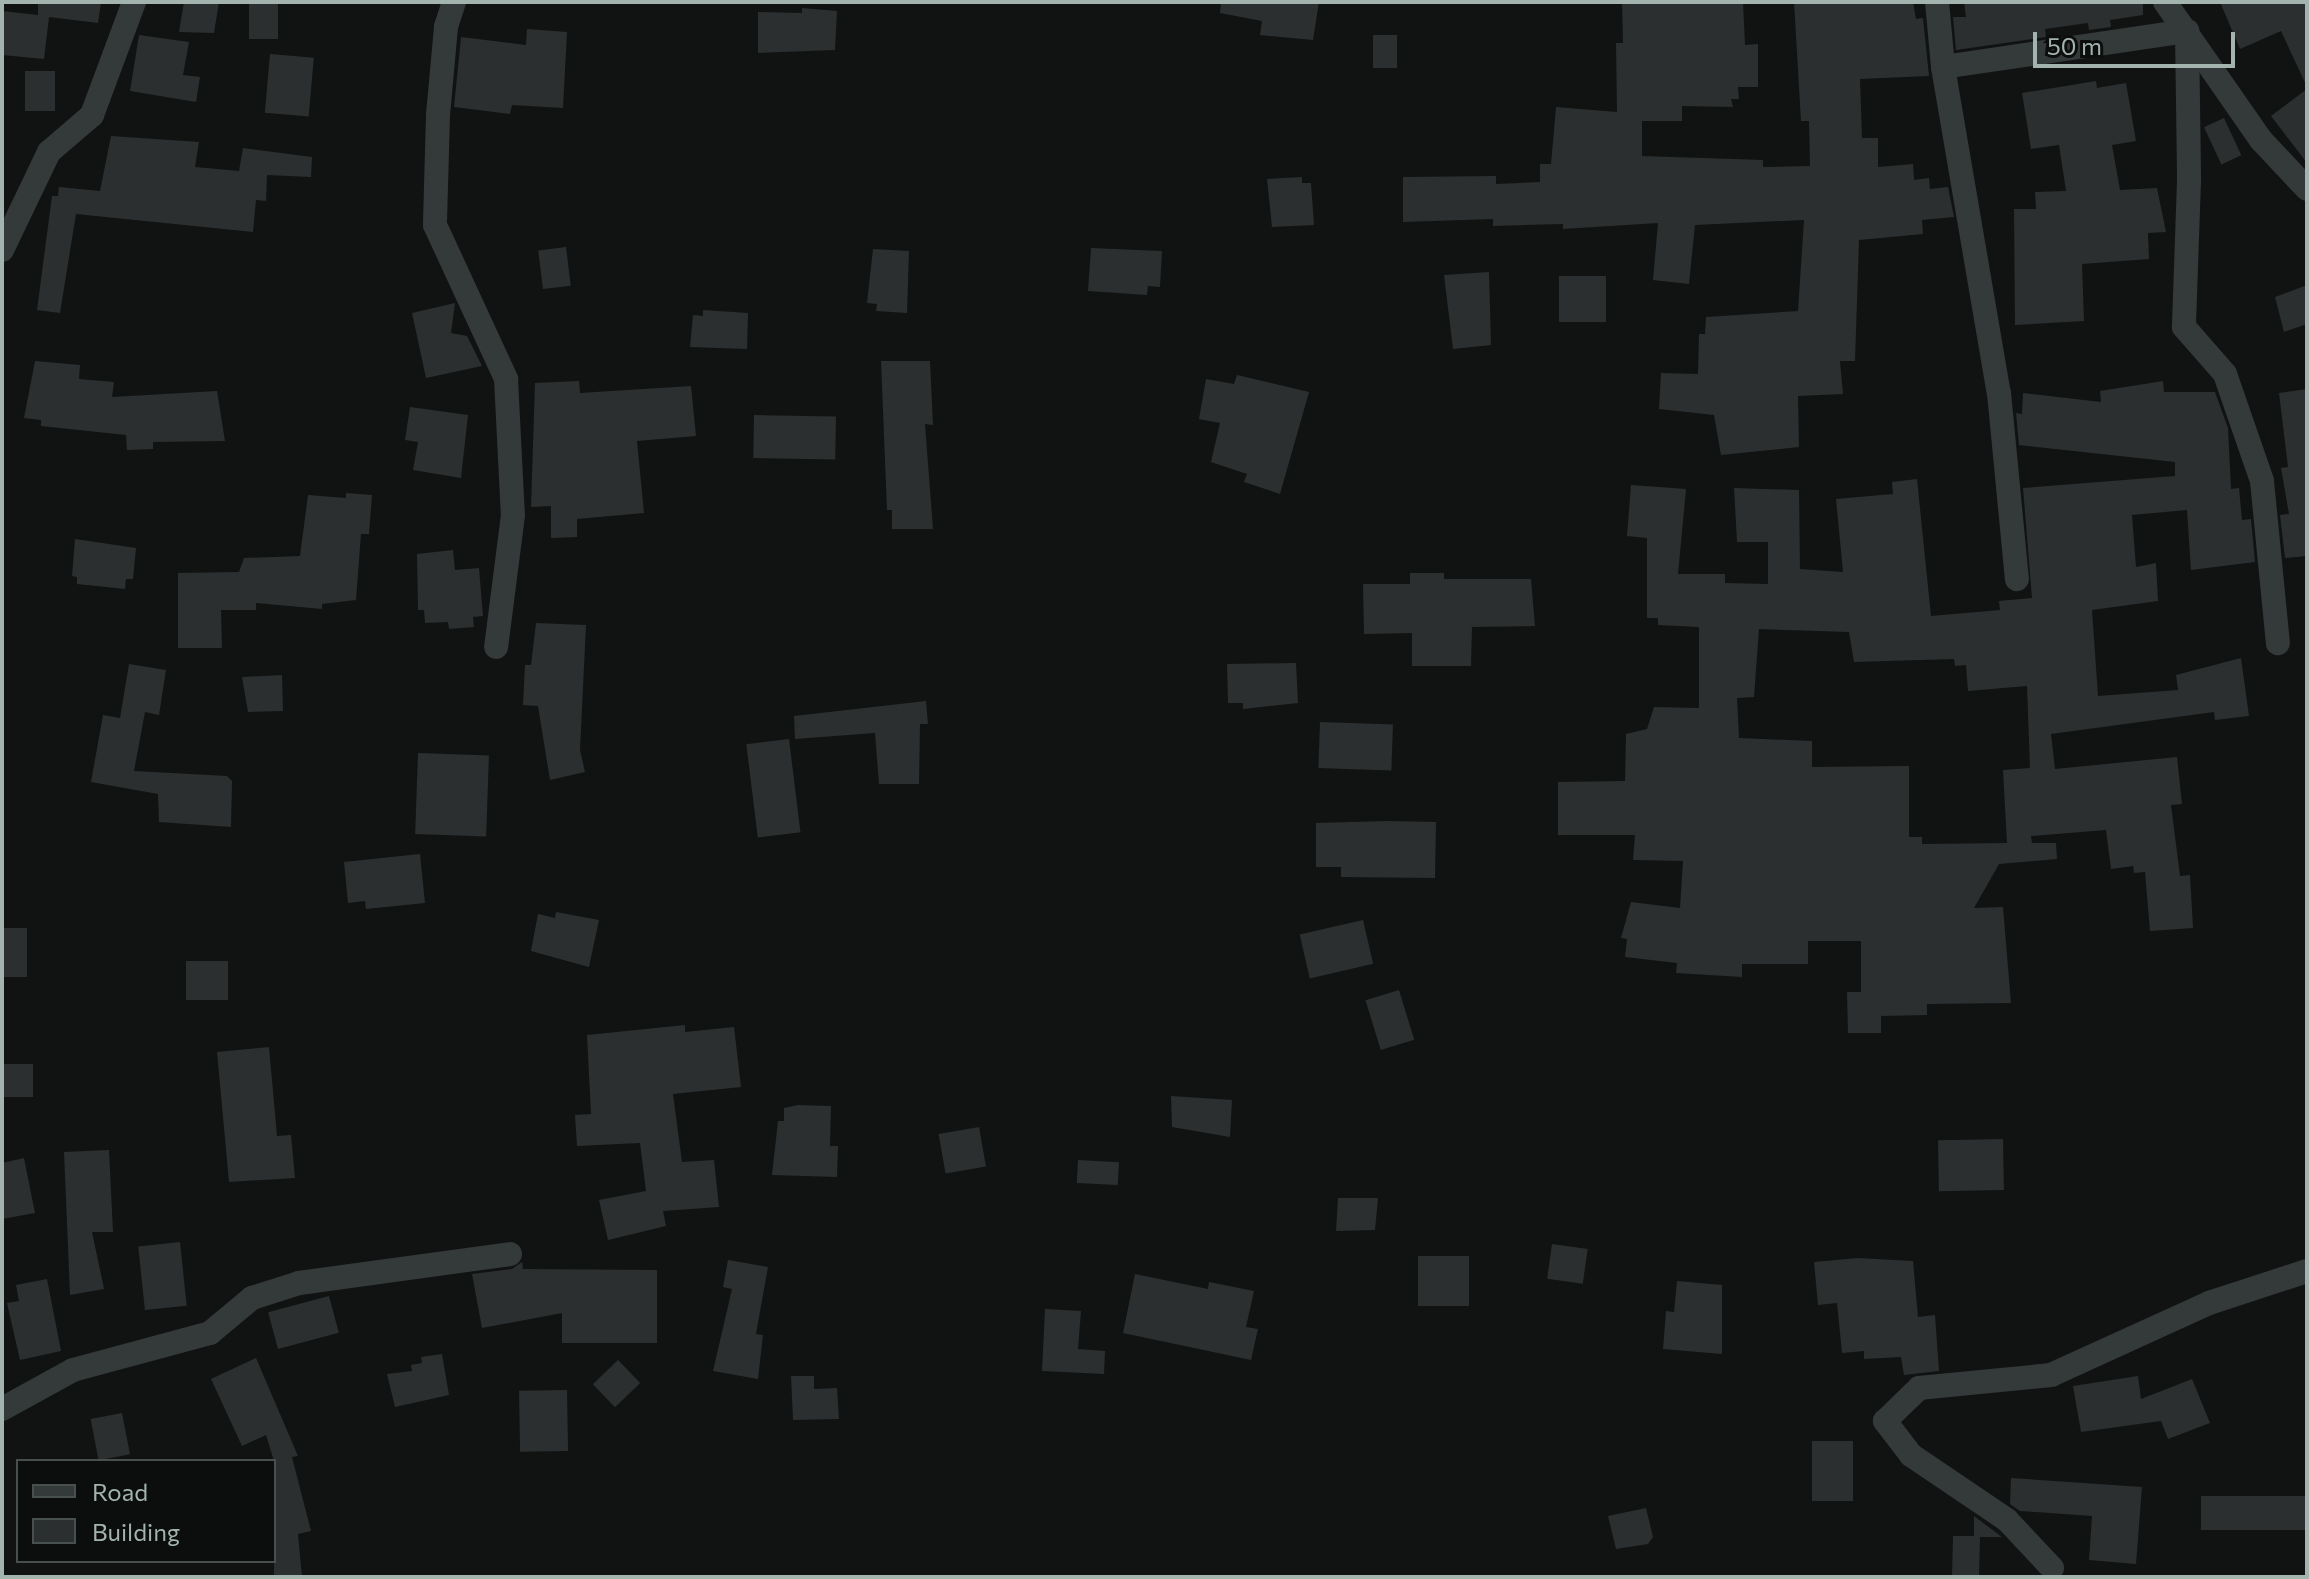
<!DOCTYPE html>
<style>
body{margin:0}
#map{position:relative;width:2309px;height:1579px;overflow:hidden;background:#111313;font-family:Commissioner,sans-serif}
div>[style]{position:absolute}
.building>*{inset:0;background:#2c2f2f;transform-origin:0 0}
.minor>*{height:24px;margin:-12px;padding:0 12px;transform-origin:12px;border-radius:12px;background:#343a39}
span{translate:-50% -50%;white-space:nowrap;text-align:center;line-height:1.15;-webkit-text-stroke:6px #0c0e0e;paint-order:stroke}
.frame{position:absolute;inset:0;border:4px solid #a2b4ad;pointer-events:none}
.legend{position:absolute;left:16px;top:1459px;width:260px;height:104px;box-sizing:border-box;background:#0c0e0e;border:2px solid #48504e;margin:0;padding:10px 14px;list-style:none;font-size:24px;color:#a2b4ad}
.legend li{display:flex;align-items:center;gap:16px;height:40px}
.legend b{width:40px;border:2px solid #48504e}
.scale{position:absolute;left:2033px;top:32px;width:202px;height:36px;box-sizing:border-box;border:4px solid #a2b4ad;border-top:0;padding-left:10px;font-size:24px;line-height:28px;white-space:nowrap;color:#a2b4ad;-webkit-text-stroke:6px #0c0e0e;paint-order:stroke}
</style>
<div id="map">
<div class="building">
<i style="clip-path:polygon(38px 2px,101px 2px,98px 23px,49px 17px,44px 59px,2px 55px,2px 11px,38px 15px)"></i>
<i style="clip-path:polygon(184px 2px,219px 2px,214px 33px,179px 32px)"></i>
<i style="left:249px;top:2px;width:29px;height:37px"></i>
<i style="clip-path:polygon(1221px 2px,1319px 2px,1313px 40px,1260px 35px,1262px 21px,1220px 13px)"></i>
<i style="clip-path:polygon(1622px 2px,1743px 2px,1745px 45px,1758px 44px,1758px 87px,1738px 87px,1739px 99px,1731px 99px,1733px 107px,1682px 106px,1682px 121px,1642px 121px,1642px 156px,1763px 160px,1763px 167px,1810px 166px,1809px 121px,1801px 121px,1794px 2px,1913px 2px,1916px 19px,1923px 18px,1929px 76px,1860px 79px,1862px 138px,1878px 138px,1878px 167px,1913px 164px,1914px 180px,1929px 178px,1930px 189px,1948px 187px,1954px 217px,1922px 220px,1923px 234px,1859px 240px,1855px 361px,1840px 361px,1843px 394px,1798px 396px,1799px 447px,1721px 455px,1714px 415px,1659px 409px,1661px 373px,1698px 374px,1699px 334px,1705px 334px,1706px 317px,1798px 311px,1804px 220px,1695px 225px,1689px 284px,1653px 280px,1658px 223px,1563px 229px,1563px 224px,1493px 226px,1493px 219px,1403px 222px,1403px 177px,1496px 176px,1496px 184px,1540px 182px,1540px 164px,1551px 164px,1556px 107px,1617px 112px,1616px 43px,1623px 43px)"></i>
<i style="clip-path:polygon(1964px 2px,2143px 2px,2143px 15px,2110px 20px,2111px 27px,2089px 30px,2088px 23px,2045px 29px,2046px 37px,1956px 50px,1953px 17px,1966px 17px)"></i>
<i style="clip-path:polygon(2220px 2px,2307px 2px,2307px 87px,2281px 31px,2240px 49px)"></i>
<i style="clip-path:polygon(802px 8px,837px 11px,835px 50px,758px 53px,758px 12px,802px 13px)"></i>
<i style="clip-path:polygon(527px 29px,567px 32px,563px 108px,512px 105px,510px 114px,454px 107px,461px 37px,526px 45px)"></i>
<i style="clip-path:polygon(139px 35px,189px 42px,183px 75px,200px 77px,196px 102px,130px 91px)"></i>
<i style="left:1373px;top:35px;width:24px;height:33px"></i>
<i style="left:270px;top:54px;width:44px;height:59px;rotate:5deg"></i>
<i style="left:25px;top:71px;width:30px;height:40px"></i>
<i style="clip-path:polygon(2096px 81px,2097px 88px,2126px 83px,2136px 141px,2112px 145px,2120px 190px,2157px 188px,2166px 232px,2148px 233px,2149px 259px,2082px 264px,2084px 321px,2015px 325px,2014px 209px,2036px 209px,2035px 192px,2066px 191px,2059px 145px,2031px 149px,2022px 93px)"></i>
<i style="clip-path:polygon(2307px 89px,2307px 163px,2271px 116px)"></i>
<i style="left:2224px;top:118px;width:41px;height:22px;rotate:65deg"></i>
<i style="clip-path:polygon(111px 136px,199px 142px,195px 167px,239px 171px,243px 148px,312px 157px,311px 177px,267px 175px,266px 201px,256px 200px,253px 232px,76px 214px,60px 313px,37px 310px,52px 196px,58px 196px,59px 187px,100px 191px)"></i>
<i style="clip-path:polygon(1302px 177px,1302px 183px,1311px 183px,1314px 225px,1272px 227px,1267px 179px)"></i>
<i style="left:566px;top:247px;width:39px;height:28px;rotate:83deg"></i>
<i style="clip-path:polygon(1091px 248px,1162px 251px,1160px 287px,1148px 286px,1147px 295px,1088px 291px)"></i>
<i style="clip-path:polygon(873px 249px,909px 251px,907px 313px,876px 311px,877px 304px,867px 303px)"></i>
<i style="clip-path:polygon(1489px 272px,1491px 345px,1453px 349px,1444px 275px)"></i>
<i style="left:1559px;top:276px;width:47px;height:46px"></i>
<i style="clip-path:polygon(2307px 285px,2307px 324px,2284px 332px,2275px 297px)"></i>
<i style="clip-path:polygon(455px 303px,451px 333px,467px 336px,482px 366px,426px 378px,412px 313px)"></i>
<i style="clip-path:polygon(703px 310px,748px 313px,747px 349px,690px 347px,693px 315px,703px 316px)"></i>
<i style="clip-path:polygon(35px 361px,80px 365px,79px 379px,114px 382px,112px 397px,217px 391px,225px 441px,153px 442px,153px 449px,127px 450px,126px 435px,41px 426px,41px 420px,24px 418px)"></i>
<i style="clip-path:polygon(881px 361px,930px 361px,933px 425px,925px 424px,933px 529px,892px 529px,892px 510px,887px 510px)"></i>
<i style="clip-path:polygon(1237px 375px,1309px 392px,1280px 494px,1244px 482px,1247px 474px,1211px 462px,1220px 423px,1199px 419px,1206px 379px,1234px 384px)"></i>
<i style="clip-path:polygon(579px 381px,580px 393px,691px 386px,696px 436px,637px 441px,644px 513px,577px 519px,577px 537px,551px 538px,551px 506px,531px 507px,535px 383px)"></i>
<i style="clip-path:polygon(evenodd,2163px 381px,2164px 392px,2215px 392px,2228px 428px,2231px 489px,2239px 488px,2242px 520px,2251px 519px,2255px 562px,2191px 570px,2187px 510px,2132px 515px,2136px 567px,2156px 563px,2158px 601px,2092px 610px,2098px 696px,2178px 690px,2176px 675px,2241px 658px,2249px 716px,2215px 720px,2214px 712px,2051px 734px,2055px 769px,2177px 757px,2182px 804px,2171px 805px,2180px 876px,2190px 875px,2193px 928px,2150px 931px,2145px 872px,2134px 873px,2133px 866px,2111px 869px,2106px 830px,2031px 836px,2032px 843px,2056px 843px,2057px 859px,1999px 864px,1974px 908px,2003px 907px,2011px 1003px,1927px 1004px,1927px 1015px,1881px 1016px,1881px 1033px,1848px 1033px,1847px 992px,1861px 992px,1861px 941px,1808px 941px,1808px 964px,1742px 964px,1742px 977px,1676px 973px,1677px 963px,1625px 957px,1627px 939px,1621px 938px,1631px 902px,1680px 908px,1683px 861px,1633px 860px,1635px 835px,1558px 835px,1558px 782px,1625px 781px,1626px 734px,1647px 729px,1654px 707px,1699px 708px,1699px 627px,1658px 625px,1658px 618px,1647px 618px,1647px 538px,1627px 536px,1631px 485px,1686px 489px,1678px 574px,1725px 574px,1725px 583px,1768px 584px,1768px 542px,1737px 542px,1734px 488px,1799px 490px,1800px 569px,1843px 572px,1836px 499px,1893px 494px,1892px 482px,1917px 479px,1931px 616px,2000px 610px,1999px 601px,2032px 598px,2023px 488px,2175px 476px,2175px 462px,2019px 445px,2016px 413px,2022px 414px,2023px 393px,2101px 402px,2100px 391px,2163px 381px,1759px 629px,1849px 632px,1854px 662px,1954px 659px,1955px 666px,1966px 665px,1968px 691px,2027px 686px,2030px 768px,2003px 770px,2007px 843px,1922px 844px,1922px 837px,1909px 837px,1909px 766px,1812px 767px,1812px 741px,1739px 738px,1737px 698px,1754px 697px,1759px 629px)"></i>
<i style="clip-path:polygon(2307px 389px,2307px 556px,2285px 558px,2280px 515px,2289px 514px,2281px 468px,2288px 467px,2279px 393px)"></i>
<i style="clip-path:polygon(410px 407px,468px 415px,461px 478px,413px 470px,418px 442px,405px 440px)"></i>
<i style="left:754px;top:415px;width:82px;height:43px;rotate:1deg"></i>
<i style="clip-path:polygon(346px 493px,372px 495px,369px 534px,361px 534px,356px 600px,322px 604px,322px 609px,256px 603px,256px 610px,221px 610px,222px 648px,178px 648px,178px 573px,239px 572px,244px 558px,300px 556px,308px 495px,346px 498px)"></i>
<i style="clip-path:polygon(75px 539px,136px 548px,133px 579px,126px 579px,125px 589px,77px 584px,77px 577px,72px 576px)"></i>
<i style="clip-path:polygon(453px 550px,455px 570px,479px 568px,483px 616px,473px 617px,474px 627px,449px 629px,448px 622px,425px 623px,424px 610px,418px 610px,417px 554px)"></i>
<i style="clip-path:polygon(1410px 573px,1444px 573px,1444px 579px,1531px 579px,1535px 626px,1472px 627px,1471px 666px,1412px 666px,1412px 633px,1364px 634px,1363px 584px,1410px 584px)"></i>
<i style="clip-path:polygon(536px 623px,586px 625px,580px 750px,585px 772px,550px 780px,538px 706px,523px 705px,525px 665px,531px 665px)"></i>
<i style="clip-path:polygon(1296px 663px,1298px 703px,1243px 709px,1243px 703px,1228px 703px,1227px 664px)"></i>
<i style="clip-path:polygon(129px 664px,166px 670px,159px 715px,145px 712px,134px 771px,227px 776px,232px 781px,231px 827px,159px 822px,158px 794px,91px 782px,103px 715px,120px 718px)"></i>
<i style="clip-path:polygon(282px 675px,283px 711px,248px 712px,242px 677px)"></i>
<i style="clip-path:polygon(926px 701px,928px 724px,920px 724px,919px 784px,879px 784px,875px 733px,795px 739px,794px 716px)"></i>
<i style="left:1320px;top:722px;width:73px;height:46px;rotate:2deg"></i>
<i style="left:789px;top:739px;width:94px;height:43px;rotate:83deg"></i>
<i style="left:418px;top:753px;width:71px;height:81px;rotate:2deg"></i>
<i style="clip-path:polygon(1387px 821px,1436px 822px,1435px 878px,1341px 877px,1341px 867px,1316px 867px,1316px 823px)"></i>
<i style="clip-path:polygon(420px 854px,425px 903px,366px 909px,365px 901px,348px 903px,344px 862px)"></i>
<i style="clip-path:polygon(556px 912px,599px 920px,589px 967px,531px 951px,538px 914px,555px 918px)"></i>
<i style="left:1363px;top:920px;width:45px;height:65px;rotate:77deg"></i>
<i style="left:2px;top:928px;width:25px;height:49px"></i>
<i style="left:186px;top:961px;width:42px;height:39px"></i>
<i style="left:1399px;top:990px;width:52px;height:35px;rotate:73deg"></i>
<i style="clip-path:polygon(685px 1025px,685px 1032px,734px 1027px,741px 1087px,673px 1094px,682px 1162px,714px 1160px,719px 1207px,663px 1211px,666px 1226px,608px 1240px,599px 1200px,646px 1191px,640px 1143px,577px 1146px,575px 1115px,591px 1114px,587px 1035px)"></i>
<i style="clip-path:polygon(269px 1047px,277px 1136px,291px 1135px,295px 1178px,229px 1182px,217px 1052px)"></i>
<i style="left:33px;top:1064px;width:33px;height:31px;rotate:90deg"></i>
<i style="clip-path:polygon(1171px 1096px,1232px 1100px,1230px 1137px,1172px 1127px)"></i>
<i style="clip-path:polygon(798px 1105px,831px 1106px,830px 1146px,838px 1146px,837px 1177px,772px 1175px,778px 1121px,784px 1121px,784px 1108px)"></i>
<i style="left:979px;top:1127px;width:40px;height:41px;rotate:80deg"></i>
<i style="left:2003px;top:1139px;width:51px;height:65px;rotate:89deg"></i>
<i style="clip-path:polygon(109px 1150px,113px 1232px,92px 1232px,104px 1289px,70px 1295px,64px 1152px)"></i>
<i style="clip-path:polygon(24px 1158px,35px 1213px,2px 1219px,2px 1163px)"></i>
<i style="left:1078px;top:1160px;width:41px;height:23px;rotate:3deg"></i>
<i style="clip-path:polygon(1338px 1198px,1378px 1198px,1375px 1230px,1336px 1231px)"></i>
<i style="left:180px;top:1242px;width:64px;height:42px;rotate:84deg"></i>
<i style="left:1552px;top:1244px;width:36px;height:35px;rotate:8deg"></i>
<i style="left:1418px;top:1256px;width:51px;height:50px"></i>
<i style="clip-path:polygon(1858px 1258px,1913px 1261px,1918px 1317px,1935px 1315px,1939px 1371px,1904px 1375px,1901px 1357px,1864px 1359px,1864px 1351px,1842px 1353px,1837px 1303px,1818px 1305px,1814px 1262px)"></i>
<i style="clip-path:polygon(728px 1260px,768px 1267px,756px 1334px,763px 1335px,758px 1379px,713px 1371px,732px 1289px,723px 1287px)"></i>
<i style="clip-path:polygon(522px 1262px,523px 1269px,657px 1270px,657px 1343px,562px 1343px,562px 1313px,482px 1328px,472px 1274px,512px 1269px)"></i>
<i style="clip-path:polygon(1135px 1274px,1208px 1289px,1209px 1282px,1254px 1291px,1246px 1327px,1258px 1329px,1251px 1360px,1123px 1333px)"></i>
<i style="clip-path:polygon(47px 1279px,61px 1351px,20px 1360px,7px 1303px,19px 1301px,16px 1285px)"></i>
<i style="clip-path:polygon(1677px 1281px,1722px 1285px,1722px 1354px,1663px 1349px,1666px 1311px,1674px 1312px)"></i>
<i style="left:329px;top:1296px;width:38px;height:63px;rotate:75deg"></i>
<i style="clip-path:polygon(1045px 1309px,1081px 1311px,1078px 1349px,1105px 1351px,1104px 1374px,1042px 1371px)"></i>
<i style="clip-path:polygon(442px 1354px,449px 1395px,395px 1407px,387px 1374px,412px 1371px,411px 1365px,422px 1363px,421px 1357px)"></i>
<i style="clip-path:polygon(256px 1358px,298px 1456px,292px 1457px,311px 1531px,298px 1534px,302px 1577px,274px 1577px,274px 1461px,266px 1435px,242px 1446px,211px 1379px)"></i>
<i style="left:618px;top:1360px;width:32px;height:35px;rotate:46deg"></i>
<i style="clip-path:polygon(791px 1376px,814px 1376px,814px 1389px,837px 1388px,839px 1419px,793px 1420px)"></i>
<i style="clip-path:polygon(2138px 1376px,2141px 1399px,2192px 1379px,2210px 1423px,2168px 1439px,2161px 1421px,2081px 1432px,2073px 1386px)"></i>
<i style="left:567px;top:1390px;width:61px;height:48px;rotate:89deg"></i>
<i style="left:122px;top:1413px;width:42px;height:32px;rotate:79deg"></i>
<i style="left:1812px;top:1441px;width:41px;height:60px"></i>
<i style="clip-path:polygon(2011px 1478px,2142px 1487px,2136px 1564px,2089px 1560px,2092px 1516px,2020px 1511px,2010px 1504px)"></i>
<i style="left:2307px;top:1496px;width:34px;height:106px;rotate:90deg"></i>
<i style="clip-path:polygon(1646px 1508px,1653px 1537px,1648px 1544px,1616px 1549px,1608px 1516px)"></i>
<i style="clip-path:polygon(1974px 1516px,2002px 1537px,1980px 1537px,1979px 1577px,1952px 1577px,1953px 1536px,1974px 1536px)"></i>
</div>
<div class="minor">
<i style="left:454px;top:2px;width:26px;rotate:108deg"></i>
<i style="left:446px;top:27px;width:88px;rotate:95.2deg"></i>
<i style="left:438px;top:115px;width:110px;rotate:91.6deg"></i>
<i style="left:435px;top:225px;width:170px;rotate:65.2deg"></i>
<i style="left:506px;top:379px;width:136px;rotate:87.1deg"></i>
<i style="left:513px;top:515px;width:133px;rotate:97.3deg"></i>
<i style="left:1937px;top:2px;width:65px;rotate:84.7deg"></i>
<i style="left:1943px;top:67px;width:331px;rotate:80.3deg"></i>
<i style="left:1999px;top:393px;width:187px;rotate:84.5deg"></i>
<i style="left:2165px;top:2px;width:168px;rotate:55.2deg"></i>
<i style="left:2261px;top:140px;width:67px;rotate:46.8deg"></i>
<i style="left:1943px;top:67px;width:247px;rotate:-8.4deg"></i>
<i style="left:2187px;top:31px;width:150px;rotate:89.2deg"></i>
<i style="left:2189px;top:181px;width:146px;rotate:92deg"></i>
<i style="left:2184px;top:327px;width:62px;rotate:48.9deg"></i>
<i style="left:2225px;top:374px;width:113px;rotate:70.9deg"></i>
<i style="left:2262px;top:481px;width:163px;rotate:84.4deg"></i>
<i style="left:2px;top:250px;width:109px;rotate:-64.4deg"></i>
<i style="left:49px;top:152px;width:57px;rotate:-40.7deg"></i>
<i style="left:92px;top:115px;width:121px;rotate:-69.6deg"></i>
<i style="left:2px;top:1409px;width:81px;rotate:-28.8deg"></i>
<i style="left:73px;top:1370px;width:142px;rotate:-15.1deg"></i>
<i style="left:210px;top:1333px;width:55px;rotate:-39.8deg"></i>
<i style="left:252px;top:1298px;width:49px;rotate:-17.7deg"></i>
<i style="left:299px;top:1283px;width:213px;rotate:-7.8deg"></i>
<i style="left:2052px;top:1568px;width:66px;rotate:-133.2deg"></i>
<i style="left:2007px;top:1520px;width:116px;rotate:-145.9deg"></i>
<i style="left:1911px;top:1455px;width:43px;rotate:-127.4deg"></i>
<i style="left:1885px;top:1421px;width:47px;rotate:-44.1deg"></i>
<i style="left:1919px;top:1388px;width:133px;rotate:-5.6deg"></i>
<i style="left:2051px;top:1375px;width:174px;rotate:-24.5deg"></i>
<i style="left:2209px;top:1303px;width:103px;rotate:-18.1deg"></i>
</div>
<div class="frame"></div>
<ul class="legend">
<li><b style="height:10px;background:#343a39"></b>Road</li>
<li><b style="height:22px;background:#2c2f2f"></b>Building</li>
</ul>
<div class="scale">50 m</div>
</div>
